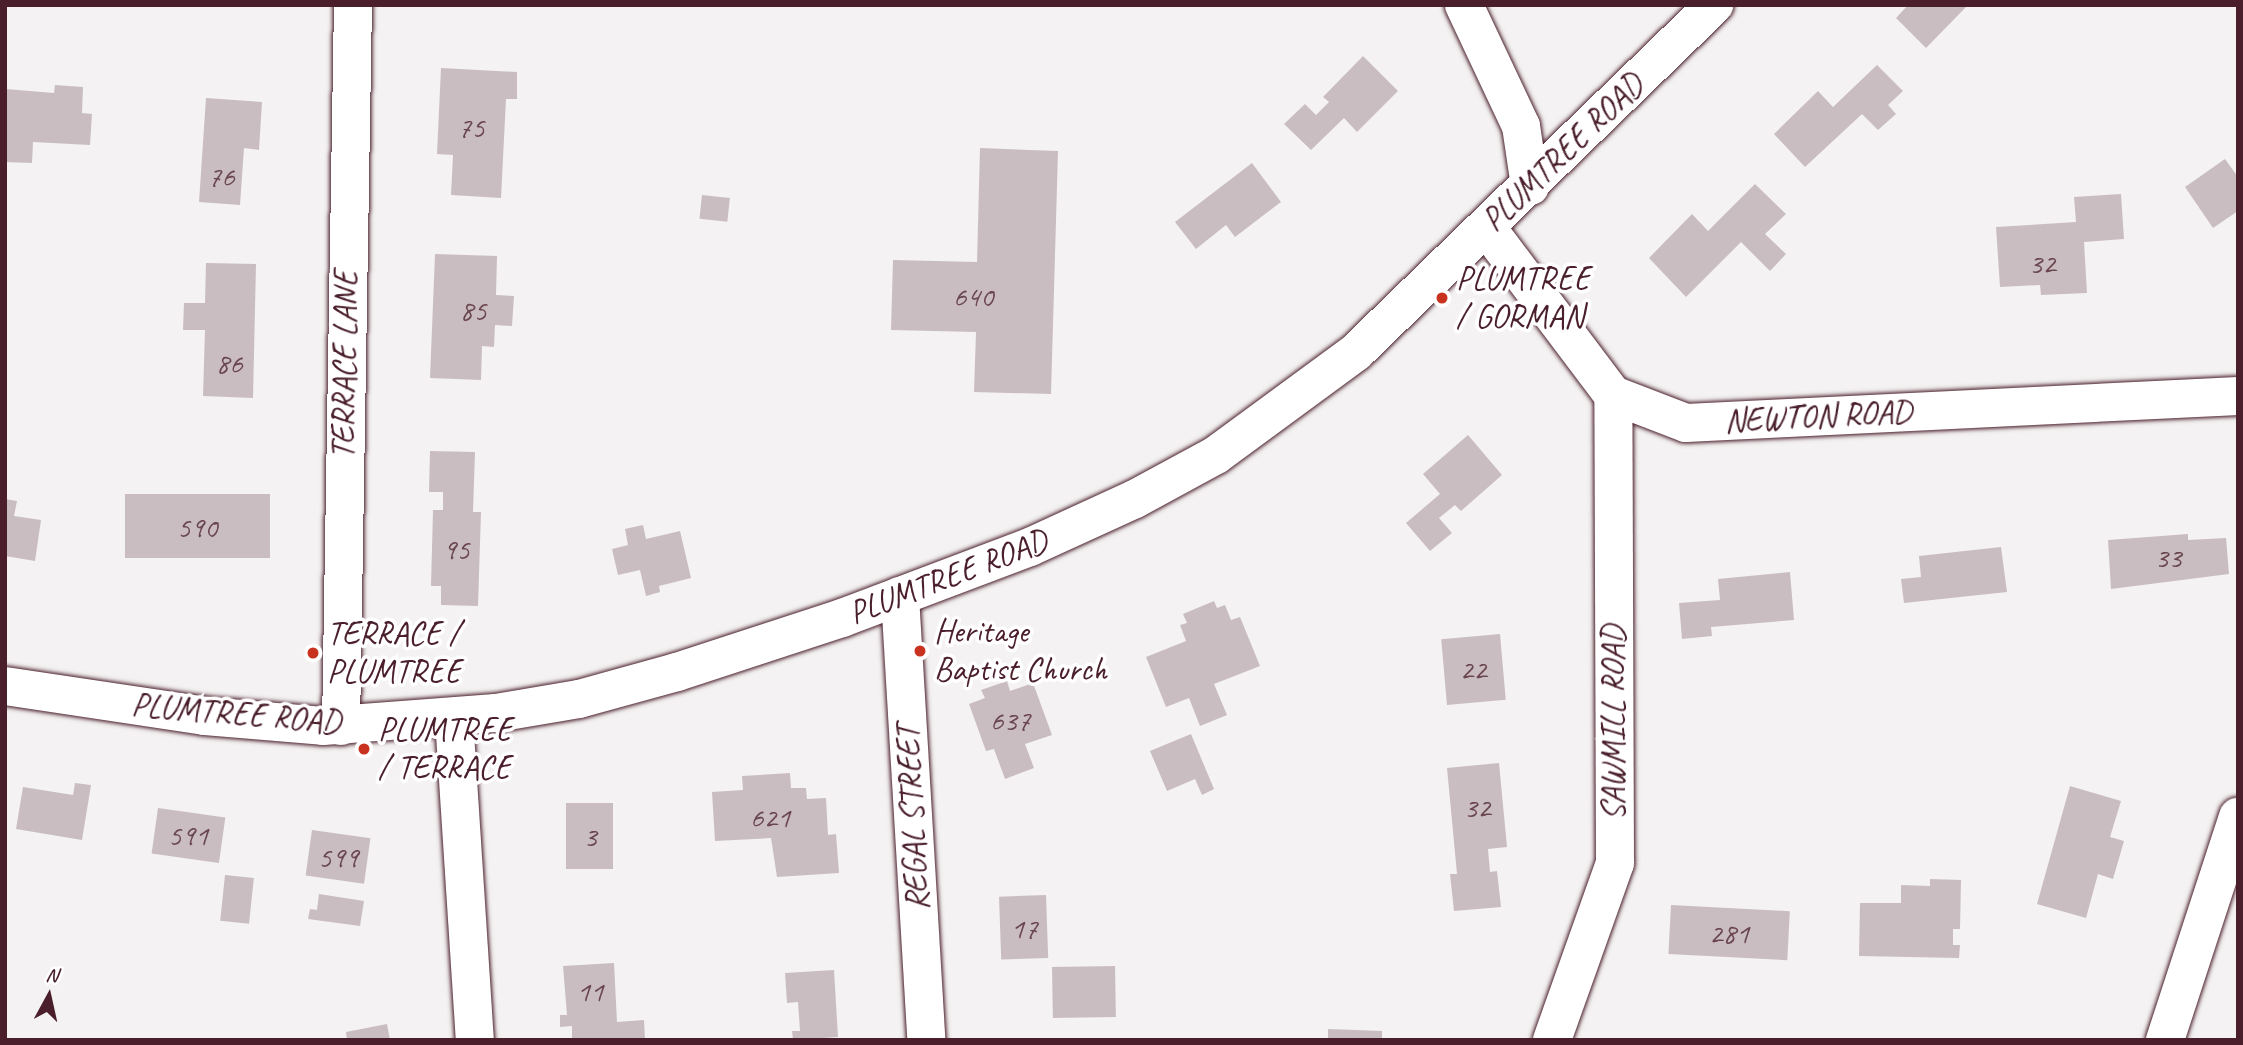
<!DOCTYPE html>
<style>
body{margin:0}
#map{position:relative;width:2243px;height:1045px;overflow:hidden;background:#f4f2f2;font-family:Caveat,sans-serif}
div>[style]{position:absolute}
.building>*{inset:0;background:#cabdc1;transform-origin:0 0}
.roads{filter:drop-shadow(0 0 2px #4a1f2b) drop-shadow(0 0 2px #4a1f2b)}
.minor>*{height:38px;margin:-19px;padding:0 19px;transform-origin:19px;border-radius:19px;background:#fff}
.dots>*{width:19px;height:19px;translate:-50% -50%;box-sizing:border-box;border:4px solid #fff;border-radius:50%}
span{translate:-50% -50%;white-space:nowrap;text-align:center;line-height:1.15;-webkit-text-stroke:7px #fff;paint-order:stroke}
.number-label{font-size:30px;color:#6a4650}
.number-label span{-webkit-text-stroke-width:0}
.street-label{font-size:33px;color:#4a1f2b}
.poi-label{font-size:33px;color:#4a1f2b}
.left{translate:0 -50%;text-align:left}
.frame{position:absolute;inset:0;border:7px solid #4a1f2b;pointer-events:none}
.north{position:absolute;left:14px;top:961px;width:70px;height:70px;-webkit-text-stroke:5px #fff;paint-order:stroke;rotate:8deg;font-size:19px;font-weight:700;line-height:28px;text-align:center;color:#4a1f2b}
.north::after{content:'';display:block;margin:auto;width:24px;height:32px;background:#4a1f2b;clip-path:polygon(50% 0,100% 100%,50% 72%,0 100%)}
</style>
<div id="map">
<div class="building">
<i style="clip-path:polygon(1908px 5px,1968px 5px,1926px 48px,1896px 18px)"></i>
<i style="clip-path:polygon(1363px 56px,1398px 91px,1357px 132px,1344px 118px,1311px 150px,1284px 124px,1305px 104px,1316px 115px,1329px 102px,1323px 97px)"></i>
<i style="clip-path:polygon(1877px 65px,1903px 91px,1888px 105px,1896px 114px,1878px 130px,1862px 114px,1805px 167px,1774px 134px,1818px 91px,1833px 107px)"></i>
<i style="clip-path:polygon(441px 68px,517px 72px,517px 99px,506px 99px,501px 198px,451px 195px,453px 155px,437px 154px)"></i>
<i style="clip-path:polygon(55px 85px,83px 87px,82px 113px,92px 114px,90px 145px,33px 142px,32px 163px,5px 162px,5px 89px,54px 93px)"></i>
<i style="clip-path:polygon(206px 98px,262px 102px,259px 150px,244px 148px,240px 205px,199px 202px)"></i>
<i style="clip-path:polygon(980px 148px,1058px 151px,1051px 394px,974px 392px,976px 332px,891px 330px,893px 260px,977px 262px)"></i>
<i style="clip-path:polygon(2225px 159px,2238px 177px,2238px 211px,2213px 228px,2185px 187px)"></i>
<i style="clip-path:polygon(1252px 163px,1281px 202px,1235px 237px,1226px 225px,1196px 249px,1175px 222px)"></i>
<i style="clip-path:polygon(1755px 184px,1786px 214px,1765px 234px,1786px 254px,1770px 271px,1741px 242px,1686px 297px,1649px 258px,1692px 214px,1708px 231px)"></i>
<i style="clip-path:polygon(2121px 194px,2124px 239px,2084px 242px,2087px 293px,2041px 295px,2040px 285px,2000px 287px,1996px 227px,2076px 222px,2074px 197px)"></i>
<i style="left:702px;top:195px;width:28px;height:24px;rotate:6deg"></i>
<i style="clip-path:polygon(435px 254px,497px 256px,496px 295px,514px 296px,512px 326px,495px 325px,494px 347px,482px 346px,481px 380px,430px 378px)"></i>
<i style="clip-path:polygon(206px 263px,256px 264px,253px 398px,203px 396px,205px 330px,183px 330px,184px 303px,205px 303px)"></i>
<i style="clip-path:polygon(1468px 435px,1502px 475px,1461px 511px,1455px 505px,1439px 518px,1452px 533px,1430px 551px,1406px 523px,1440px 494px,1423px 474px)"></i>
<i style="clip-path:polygon(430px 451px,475px 452px,473px 512px,481px 512px,478px 606px,441px 605px,441px 586px,431px 586px,433px 510px,443px 510px,443px 492px,429px 492px)"></i>
<i style="left:125px;top:494px;width:145px;height:64px"></i>
<i style="clip-path:polygon(5px 499px,17px 501px,14px 516px,41px 520px,35px 561px,5px 556px)"></i>
<i style="clip-path:polygon(643px 525px,646px 539px,680px 531px,691px 578px,659px 586px,660px 592px,646px 596px,640px 570px,618px 575px,612px 549px,628px 545px,625px 529px)"></i>
<i style="clip-path:polygon(2188px 534px,2188px 540px,2226px 538px,2229px 574px,2111px 589px,2108px 540px)"></i>
<i style="clip-path:polygon(2001px 547px,2007px 592px,1904px 603px,1901px 579px,1921px 577px,1919px 556px)"></i>
<i style="clip-path:polygon(1790px 572px,1794px 620px,1711px 627px,1712px 636px,1682px 639px,1679px 603px,1720px 600px,1718px 579px)"></i>
<i style="clip-path:polygon(1214px 601px,1217px 608px,1225px 605px,1231px 620px,1240px 617px,1260px 666px,1214px 684px,1227px 715px,1200px 726px,1189px 698px,1166px 707px,1146px 657px,1186px 641px,1180px 625px,1187px 623px,1183px 614px)"></i>
<i style="left:1500px;top:634px;width:66px;height:59px;rotate:85deg"></i>
<i style="clip-path:polygon(1007px 681px,1010px 691px,1033px 683px,1052px 735px,1025px 744px,1034px 768px,1005px 779px,994px 749px,986px 751px,969px 704px,985px 698px,981px 690px)"></i>
<i style="clip-path:polygon(1191px 734px,1214px 789px,1202px 795px,1195px 779px,1167px 791px,1150px 751px)"></i>
<i style="clip-path:polygon(1499px 763px,1507px 847px,1488px 849px,1490px 872px,1497px 871px,1501px 907px,1454px 911px,1450px 874px,1457px 874px,1447px 768px)"></i>
<i style="clip-path:polygon(790px 773px,791px 788px,806px 788px,807px 799px,826px 798px,828px 835px,836px 834px,839px 873px,777px 877px,771px 838px,715px 841px,712px 792px,743px 790px,742px 776px)"></i>
<i style="clip-path:polygon(75px 783px,91px 785px,82px 840px,16px 829px,23px 787px,73px 795px)"></i>
<i style="clip-path:polygon(2070px 786px,2121px 801px,2110px 837px,2124px 841px,2113px 879px,2098px 874px,2086px 918px,2037px 904px)"></i>
<i style="left:566px;top:803px;width:47px;height:66px"></i>
<i style="left:158px;top:808px;width:68px;height:46px;rotate:8deg"></i>
<i style="left:312px;top:830px;width:59px;height:46px;rotate:8deg"></i>
<i style="left:225px;top:875px;width:29px;height:46px;rotate:6deg"></i>
<i style="clip-path:polygon(1930px 879px,1961px 880px,1960px 929px,1953px 929px,1953px 945px,1960px 945px,1959px 958px,1859px 956px,1860px 903px,1901px 903px,1901px 885px,1930px 886px)"></i>
<i style="clip-path:polygon(319px 894px,364px 901px,360px 926px,308px 919px,310px 909px,317px 910px)"></i>
<i style="left:1046px;top:895px;width:63px;height:47px;rotate:88deg"></i>
<i style="left:1671px;top:905px;width:119px;height:49px;rotate:3deg"></i>
<i style="clip-path:polygon(614px 963px,617px 1022px,644px 1020px,645px 1040px,572px 1040px,572px 1026px,560px 1027px,560px 1015px,567px 1015px,563px 966px)"></i>
<i style="left:1115px;top:966px;width:51px;height:63px;rotate:89deg"></i>
<i style="clip-path:polygon(834px 970px,838px 1037px,793px 1040px,792px 1031px,800px 1031px,798px 1002px,787px 1003px,785px 973px)"></i>
<i style="clip-path:polygon(387px 1024px,390px 1040px,347px 1040px,346px 1032px)"></i>
<i style="clip-path:polygon(1328px 1029px,1382px 1031px,1382px 1040px,1328px 1040px)"></i>
</div>
<div class="roads">
<div class="minor">
<i style="left:1464px;top:5px;width:134px;rotate:64.8deg"></i>
<i style="left:1521px;top:126px;width:61px;rotate:81.5deg"></i>
<i style="left:1487px;top:228px;width:209px;rotate:53deg"></i>
<i style="left:1613px;top:395px;width:78px;rotate:21deg"></i>
<i style="left:1686px;top:423px;width:553px;rotate:-2.8deg"></i>
<i style="left:900px;top:596px;width:445px;rotate:86.6deg"></i>
<i style="left:5px;top:686px;width:202px;rotate:8.5deg"></i>
<i style="left:205px;top:716px;width:118px;rotate:4.8deg"></i>
<i style="left:323px;top:726px;width:173px;rotate:-4.3deg"></i>
<i style="left:496px;top:713px;width:84px;rotate:-9.6deg"></i>
<i style="left:579px;top:699px;width:102px;rotate:-15.4deg"></i>
<i style="left:677px;top:672px;width:174px;rotate:-18.1deg"></i>
<i style="left:842px;top:618px;width:201px;rotate:-20.7deg"></i>
<i style="left:1030px;top:547px;width:115px;rotate:-24.6deg"></i>
<i style="left:1135px;top:499px;width:92px;rotate:-28.5deg"></i>
<i style="left:1216px;top:455px;width:174px;rotate:-36.3deg"></i>
<i style="left:1356px;top:352px;width:499px;rotate:-44.1deg"></i>
<i style="left:454px;top:718px;width:323px;rotate:86.3deg"></i>
<i style="left:341px;top:726px;width:721px;rotate:-89.05deg"></i>
<i style="left:1552px;top:1040px;width:188px;rotate:-70.4deg"></i>
<i style="left:1615px;top:863px;width:468px;rotate:-90.2deg"></i>
<i style="left:2165px;top:1040px;width:235px;rotate:-71.9deg"></i>
</div>
</div>
<div class="dots">
<i style="left:1442px;top:298px;background:#c8321e"></i>
<i style="left:920px;top:651px;background:#c8321e"></i>
<i style="left:313px;top:653px;background:#c8321e"></i>
<i style="left:364px;top:749px;background:#c8321e"></i>
</div>
<div class="number-label">
<span style="left:471px;top:127px">75</span>
<span style="left:221px;top:176px">76</span>
<span style="left:2042px;top:263px">32</span>
<span style="left:973px;top:296px">640</span>
<span style="left:473px;top:310px">85</span>
<span style="left:229px;top:363px">86</span>
<span style="left:197px;top:527px">590</span>
<span style="left:456px;top:549px">95</span>
<span style="left:2168px;top:557px">33</span>
<span style="left:1473px;top:669px">22</span>
<span style="left:1010px;top:720px">637</span>
<span style="left:1477px;top:807px">32</span>
<span style="left:770px;top:817px">621</span>
<span style="left:188px;top:835px">591</span>
<span style="left:590px;top:836px">3</span>
<span style="left:338px;top:857px">599</span>
<span style="left:1024px;top:928px">17</span>
<span style="left:1729px;top:933px">281</span>
<span style="left:590px;top:991px">11</span>
</div>
<div class="street-label">
<span style="left:1563px;top:153px;rotate:-44deg">PLUMTREE ROAD</span>
<span style="left:345px;top:365px;rotate:-89deg">TERRACE LANE</span>
<span style="left:1818px;top:417px;rotate:-3deg">NEWTON ROAD</span>
<span style="left:948px;top:577px;rotate:-21deg">PLUMTREE ROAD</span>
<span style="left:236px;top:714px;rotate:5deg">PLUMTREE ROAD</span>
<span style="left:1614px;top:723px;rotate:-90deg">SAWMILL ROAD</span>
<span style="left:913px;top:818px;rotate:-93deg">REGAL STREET</span>
</div>
<div class="poi-label">
<span class="left" style="left:1456px;top:298px">PLUMTREE<br>/ GORMAN</span>
<span class="left" style="left:934px;top:651px">Heritage<br>Baptist Church</span>
<span class="left" style="left:327px;top:653px">TERRACE /<br>PLUMTREE</span>
<span class="left" style="left:378px;top:749px">PLUMTREE<br>/ TERRACE</span>
</div>
<div class="frame"></div>
<div class="north">N</div>
</div>
